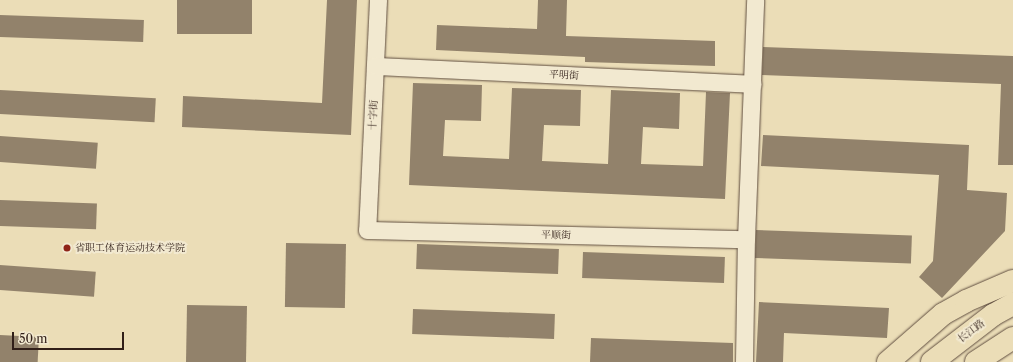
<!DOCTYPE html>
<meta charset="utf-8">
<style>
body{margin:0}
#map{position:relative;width:1013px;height:362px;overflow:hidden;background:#ebddb7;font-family:"Libre Caslon Text","Noto Serif SC",serif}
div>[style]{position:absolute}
.building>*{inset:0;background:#92826b;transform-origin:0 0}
.roads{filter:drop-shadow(0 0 1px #604e40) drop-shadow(0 0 1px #604e40)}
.minor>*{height:17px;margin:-8.5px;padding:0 8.5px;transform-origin:8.5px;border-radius:8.5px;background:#f2e9d0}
.major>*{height:22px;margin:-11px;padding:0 11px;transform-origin:11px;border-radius:11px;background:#ebddb7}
.dots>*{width:11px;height:11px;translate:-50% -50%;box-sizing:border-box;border:2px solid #f2e9d0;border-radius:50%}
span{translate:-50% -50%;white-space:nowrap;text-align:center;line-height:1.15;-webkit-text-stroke:4px #f2e9d0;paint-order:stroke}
.street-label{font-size:10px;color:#311f18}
.poi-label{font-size:10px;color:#311f18}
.left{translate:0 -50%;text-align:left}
.scale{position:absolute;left:12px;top:332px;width:112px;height:18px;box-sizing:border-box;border:2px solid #311f18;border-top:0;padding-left:5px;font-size:12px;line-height:14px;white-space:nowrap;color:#311f18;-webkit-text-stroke:3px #f2e9d0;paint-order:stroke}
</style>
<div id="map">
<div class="building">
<i style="left:177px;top:0;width:75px;height:34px"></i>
<i style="clip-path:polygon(327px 0,357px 0,351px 135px,182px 127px,183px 96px,322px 103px)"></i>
<i style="clip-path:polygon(538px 0,567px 0,566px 36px,715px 41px,715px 66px,585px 62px,585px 57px,436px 50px,437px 25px,537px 29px)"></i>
<i style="left:0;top:15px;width:144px;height:22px;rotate:2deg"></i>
<i style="clip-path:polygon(763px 47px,1013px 56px,1013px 165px,998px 165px,1001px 84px,762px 75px)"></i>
<i style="clip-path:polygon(413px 83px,482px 85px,481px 121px,445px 120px,443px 156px,509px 159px,512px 88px,581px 90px,580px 126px,544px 125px,542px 161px,608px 164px,611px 90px,680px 93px,679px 129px,643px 127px,641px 164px,703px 166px,706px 92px,730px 93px,725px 199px,409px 185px)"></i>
<i style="left:0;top:90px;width:156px;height:24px;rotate:3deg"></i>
<i style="clip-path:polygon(763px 135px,969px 145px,967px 190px,1007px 193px,1005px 231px,942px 298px,919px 277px,933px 261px,939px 175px,761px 166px)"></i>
<i style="left:0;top:136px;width:98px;height:26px;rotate:4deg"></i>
<i style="left:0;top:200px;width:97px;height:26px;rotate:2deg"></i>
<i style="left:756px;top:230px;width:156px;height:28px;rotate:2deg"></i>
<i style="left:286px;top:243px;width:60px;height:64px;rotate:1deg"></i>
<i style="left:417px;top:244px;width:142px;height:25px;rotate:2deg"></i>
<i style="left:583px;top:252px;width:142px;height:26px;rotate:2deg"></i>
<i style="left:0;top:265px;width:96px;height:25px;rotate:4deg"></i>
<i style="clip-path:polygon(759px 302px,889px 308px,887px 338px,784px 333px,783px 362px,756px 362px)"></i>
<i style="left:187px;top:305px;width:60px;height:57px;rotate:1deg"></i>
<i style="left:413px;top:309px;width:142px;height:25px;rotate:2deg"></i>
<i style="left:0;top:335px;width:39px;height:27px;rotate:3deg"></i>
<i style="clip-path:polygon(591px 338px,733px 343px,733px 362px,590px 362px)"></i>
</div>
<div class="roads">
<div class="minor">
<i style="left:378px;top:0;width:230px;rotate:92.7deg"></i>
<i style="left:367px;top:230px;width:379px;rotate:1.4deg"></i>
<i style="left:375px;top:66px;width:378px;rotate:2.7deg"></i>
<i style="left:744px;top:362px;width:123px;rotate:-89.1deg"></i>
<i style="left:746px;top:239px;width:239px;rotate:-87.8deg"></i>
</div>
<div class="major">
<i style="left:888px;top:362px;width:73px;rotate:-41.1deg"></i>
<i style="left:943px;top:314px;width:26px;rotate:-29deg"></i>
<i style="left:966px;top:301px;width:51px;rotate:-23.1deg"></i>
<i style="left:932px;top:362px;width:77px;rotate:-37.6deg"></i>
<i style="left:993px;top:315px;width:23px;rotate:-29deg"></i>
<i style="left:976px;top:362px;width:44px;rotate:-33deg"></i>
</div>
</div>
<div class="dots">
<i style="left:67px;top:248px;background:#8f2418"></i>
</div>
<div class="street-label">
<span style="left:564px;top:75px;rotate:3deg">平明街</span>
<span style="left:373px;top:115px;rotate:-87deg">十字街</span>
<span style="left:556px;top:235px;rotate:1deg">平顺街</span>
<span style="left:971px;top:331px;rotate:-37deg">长江路</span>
</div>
<div class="poi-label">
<span class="left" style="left:75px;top:248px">省职工体育运动技术学院</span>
</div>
<div class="scale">50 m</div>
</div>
